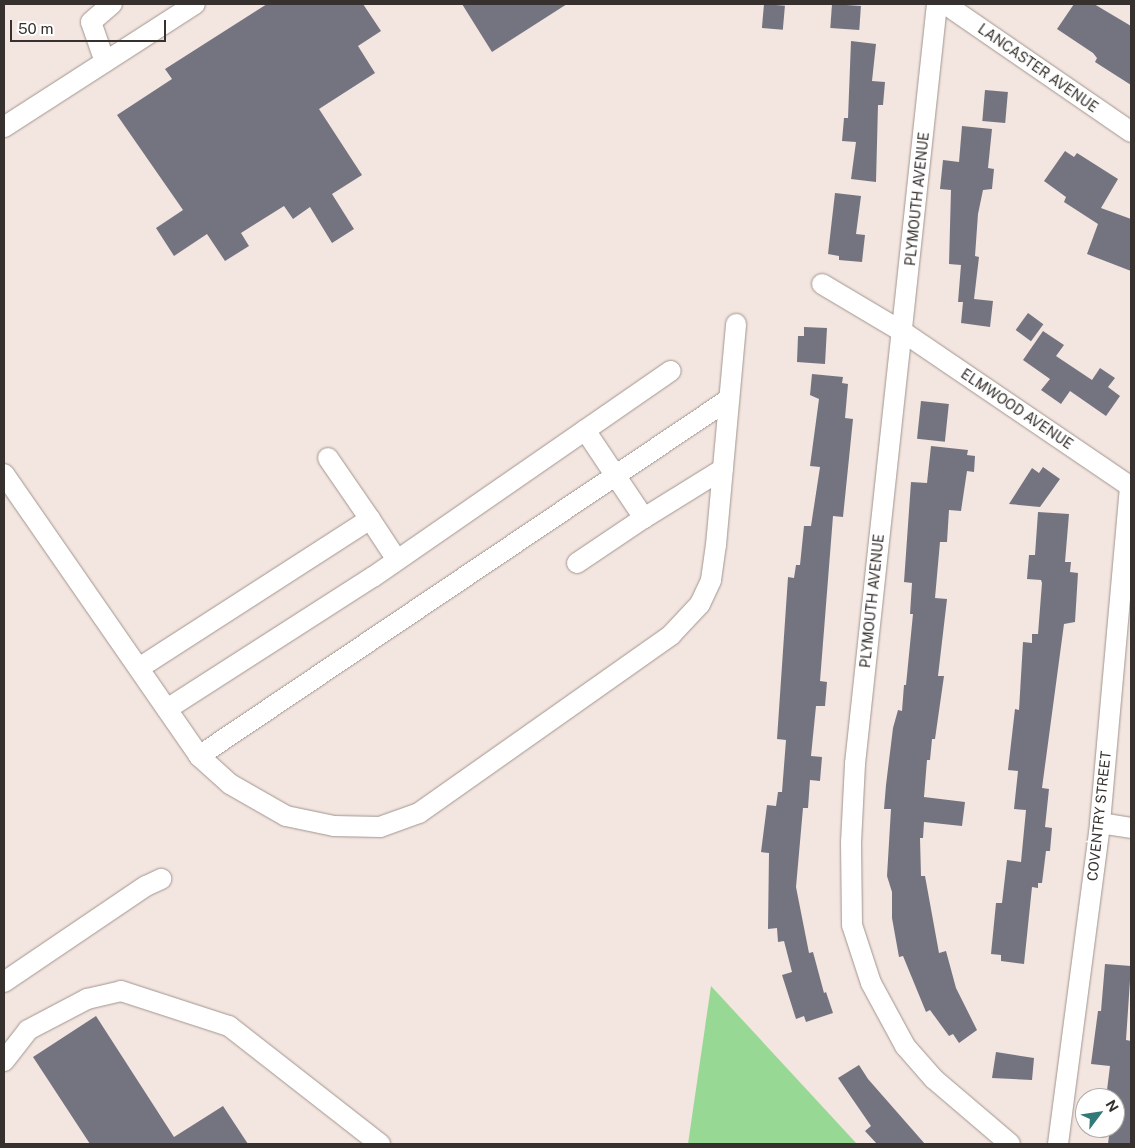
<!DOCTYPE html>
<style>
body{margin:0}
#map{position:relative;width:1135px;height:1148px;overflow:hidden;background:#f3e5df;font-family:"Public Sans",sans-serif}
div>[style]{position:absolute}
.green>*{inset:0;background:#98d895}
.building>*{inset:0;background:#747480;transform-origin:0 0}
.roads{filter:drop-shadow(0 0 1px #a1958f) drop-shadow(0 0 1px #a1958f)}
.minor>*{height:20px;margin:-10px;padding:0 10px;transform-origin:10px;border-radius:10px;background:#fff}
span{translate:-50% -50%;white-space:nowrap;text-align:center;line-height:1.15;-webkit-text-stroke:5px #fff;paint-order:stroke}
.street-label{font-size:14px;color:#36312e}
.frame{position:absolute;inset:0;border:5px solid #36312e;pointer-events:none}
.north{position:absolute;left:1075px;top:1088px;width:50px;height:50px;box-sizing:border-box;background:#fff;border:1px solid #afadab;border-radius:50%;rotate:59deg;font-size:14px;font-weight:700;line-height:20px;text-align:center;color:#36312e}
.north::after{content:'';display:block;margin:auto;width:18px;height:22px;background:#317a78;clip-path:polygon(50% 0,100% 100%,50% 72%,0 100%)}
.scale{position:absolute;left:10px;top:20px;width:156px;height:22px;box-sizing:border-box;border:2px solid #36312e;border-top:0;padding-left:6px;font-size:15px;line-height:18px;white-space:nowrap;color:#36312e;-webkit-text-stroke:4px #fff;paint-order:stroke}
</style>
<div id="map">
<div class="green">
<i style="clip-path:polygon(711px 986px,857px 1144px,688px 1144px)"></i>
</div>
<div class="building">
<i style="clip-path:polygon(267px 4px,363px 4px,381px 31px,358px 46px,375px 73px,319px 109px,362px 175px,332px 194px,354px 229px,332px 243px,310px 207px,293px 219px,284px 206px,241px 233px,249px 246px,225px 261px,207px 234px,174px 256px,156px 228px,183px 210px,117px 115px,172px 79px,165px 69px)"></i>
<i style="clip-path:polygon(462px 4px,567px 4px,492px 52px)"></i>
<i style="left:764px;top:4px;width:21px;height:24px;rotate:5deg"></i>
<i style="left:832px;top:4px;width:29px;height:24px;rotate:4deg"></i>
<i style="clip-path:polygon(1074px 4px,1094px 4px,1131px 26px,1131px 85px,1095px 62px,1097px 58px,1093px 53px,1057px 29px)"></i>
<i style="clip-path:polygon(851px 41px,876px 44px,872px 81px,885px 82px,883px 105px,878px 105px,876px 182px,851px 179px,856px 142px,842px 141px,844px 118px,848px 118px)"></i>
<i style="left:985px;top:90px;width:23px;height:31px;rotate:5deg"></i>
<i style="clip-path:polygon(962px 126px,992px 129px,988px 168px,994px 169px,992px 189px,983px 190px,978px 214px,975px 256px,979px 257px,974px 299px,993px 301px,990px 327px,961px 323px,963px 302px,958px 302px,961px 265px,949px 264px,951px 190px,940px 189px,943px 160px,959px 162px)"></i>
<i style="clip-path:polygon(1065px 151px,1074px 157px,1077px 153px,1118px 179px,1101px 208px,1131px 219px,1131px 271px,1087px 254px,1098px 224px,1064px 202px,1066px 197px,1044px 181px)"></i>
<i style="clip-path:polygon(835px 193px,861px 196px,856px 234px,865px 235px,862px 262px,839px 260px,839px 256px,828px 254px)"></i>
<i style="left:1028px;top:313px;width:19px;height:21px;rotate:36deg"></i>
<i style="clip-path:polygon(804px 327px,827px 328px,825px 364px,797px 362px,798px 336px,804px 336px)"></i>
<i style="clip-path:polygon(1043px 331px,1064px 345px,1056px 356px,1092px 380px,1100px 368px,1115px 378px,1108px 387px,1120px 396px,1106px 416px,1070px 391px,1061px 404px,1041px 390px,1050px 379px,1023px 360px)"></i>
<i style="clip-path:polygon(812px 374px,843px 377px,842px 383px,848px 384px,845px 418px,853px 419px,843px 517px,833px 516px,820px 681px,827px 682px,825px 706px,816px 706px,811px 756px,822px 757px,820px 781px,810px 780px,808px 808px,803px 808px,796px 887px,809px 953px,813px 952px,824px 993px,826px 992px,833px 1013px,806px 1022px,804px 1016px,796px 1019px,782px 975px,792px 972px,784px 941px,778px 942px,777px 928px,768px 929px,769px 853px,761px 852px,767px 805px,776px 806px,778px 792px,782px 792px,786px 740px,777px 739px,788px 577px,794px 578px,796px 565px,800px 565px,804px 526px,811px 526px,820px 467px,810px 466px,819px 399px,810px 395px)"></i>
<i style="left:921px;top:401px;width:28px;height:38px;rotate:6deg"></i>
<i style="clip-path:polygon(931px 446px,968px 450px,967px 455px,975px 456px,974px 472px,967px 471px,961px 511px,949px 510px,947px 542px,940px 542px,935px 598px,947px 599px,938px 676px,944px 676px,935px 739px,932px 739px,930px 760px,927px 760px,924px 797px,965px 802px,962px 826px,924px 822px,923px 838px,920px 838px,921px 876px,925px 876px,939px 953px,946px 951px,956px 988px,977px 1030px,959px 1043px,953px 1034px,949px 1036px,930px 1010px,926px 1012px,903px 956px,899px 957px,892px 918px,892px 892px,887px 876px,891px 809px,884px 809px,886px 785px,893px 728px,898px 710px,902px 711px,904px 685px,906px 685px,913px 614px,910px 614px,912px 583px,904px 582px,911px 482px,927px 483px)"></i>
<i style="clip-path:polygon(1043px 467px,1060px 479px,1040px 507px,1009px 504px,1032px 468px,1039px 473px)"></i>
<i style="clip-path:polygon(1038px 512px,1069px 514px,1065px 562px,1071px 562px,1070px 572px,1078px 573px,1075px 622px,1064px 624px,1042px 788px,1049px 789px,1045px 827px,1052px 828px,1050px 851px,1046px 851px,1042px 883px,1038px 883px,1038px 888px,1032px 887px,1024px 964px,1001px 961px,1001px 955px,991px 954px,996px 903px,1002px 903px,1007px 860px,1021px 862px,1026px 810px,1014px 809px,1018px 771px,1008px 770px,1015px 709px,1019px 710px,1023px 642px,1032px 643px,1032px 634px,1038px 634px,1042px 583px,1041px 580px,1027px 579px,1029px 555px,1035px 555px)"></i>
<i style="clip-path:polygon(1105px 964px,1131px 966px,1126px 1040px,1131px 1041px,1131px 1144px,1108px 1144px,1110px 1128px,1115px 1128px,1115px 1098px,1106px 1098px,1110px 1066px,1091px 1064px,1098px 1011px,1101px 1011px)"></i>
<i style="clip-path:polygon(96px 1016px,174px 1137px,223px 1106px,248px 1144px,90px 1144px,33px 1057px)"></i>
<i style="clip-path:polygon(996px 1052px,1034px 1058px,1032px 1080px,992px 1078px)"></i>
<i style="clip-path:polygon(859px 1065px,868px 1079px,925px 1144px,877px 1144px,865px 1131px,871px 1126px,838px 1078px)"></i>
</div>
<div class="roads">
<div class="minor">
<i style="left:937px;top:4px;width:764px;rotate:96.16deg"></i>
<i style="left:855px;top:764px;width:78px;rotate:92.9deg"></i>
<i style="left:851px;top:842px;width:83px;rotate:89.3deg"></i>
<i style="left:852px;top:925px;width:61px;rotate:71.9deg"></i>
<i style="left:871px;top:983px;width:72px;rotate:61.6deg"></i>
<i style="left:905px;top:1046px;width:44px;rotate:48.7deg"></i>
<i style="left:934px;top:1079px;width:100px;rotate:40.5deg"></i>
<i style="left:945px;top:4px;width:226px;rotate:34.5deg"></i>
<i style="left:105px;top:62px;width:42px;rotate:-109.3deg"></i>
<i style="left:91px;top:22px;width:28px;rotate:-41deg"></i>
<i style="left:4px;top:127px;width:227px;rotate:-32.8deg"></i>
<i style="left:822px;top:284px;width:94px;rotate:30.7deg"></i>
<i style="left:903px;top:332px;width:276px;rotate:34.2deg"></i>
<i style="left:585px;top:430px;width:106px;rotate:56.2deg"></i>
<i style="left:644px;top:518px;width:93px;rotate:-31.8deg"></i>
<i style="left:328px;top:458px;width:74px;rotate:55.5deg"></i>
<i style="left:4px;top:474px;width:343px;rotate:55.3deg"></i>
<i style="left:199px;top:756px;width:42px;rotate:42.1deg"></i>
<i style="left:230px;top:784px;width:64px;rotate:29.7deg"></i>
<i style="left:286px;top:816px;width:49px;rotate:11.8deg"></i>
<i style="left:334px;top:826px;width:46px;rotate:1.2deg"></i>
<i style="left:380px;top:827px;width:41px;rotate:-19.7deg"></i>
<i style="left:419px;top:813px;width:309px;rotate:-35.2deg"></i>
<i style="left:671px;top:635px;width:42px;rotate:-46.9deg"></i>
<i style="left:700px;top:604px;width:26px;rotate:-65deg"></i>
<i style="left:711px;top:580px;width:35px;rotate:-82deg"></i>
<i style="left:716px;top:545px;width:222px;rotate:-84.8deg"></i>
<i style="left:577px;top:563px;width:81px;rotate:-33.9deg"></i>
<i style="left:139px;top:668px;width:275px;rotate:-32.8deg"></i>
<i style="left:370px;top:519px;width:49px;rotate:56.6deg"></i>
<i style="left:167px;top:709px;width:245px;rotate:-32.7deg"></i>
<i style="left:373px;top:577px;width:362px;rotate:-34.7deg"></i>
<i style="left:199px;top:756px;width:639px;rotate:-33.96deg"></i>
<i style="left:1100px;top:823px;width:31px;rotate:9deg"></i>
<i style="left:4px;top:982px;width:171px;rotate:-34.1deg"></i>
<i style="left:146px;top:886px;width:17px;rotate:-25deg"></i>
<i style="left:4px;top:1061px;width:39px;rotate:-52deg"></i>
<i style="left:28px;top:1030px;width:67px;rotate:-27.7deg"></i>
<i style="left:87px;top:999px;width:35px;rotate:-13deg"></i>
<i style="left:121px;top:991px;width:114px;rotate:18deg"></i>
<i style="left:229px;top:1026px;width:192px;rotate:38deg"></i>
<i style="left:1058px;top:1144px;width:324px;rotate:-82.5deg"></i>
<i style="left:1100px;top:823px;width:338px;rotate:-84.9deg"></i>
</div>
</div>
<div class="street-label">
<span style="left:1038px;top:68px;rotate:35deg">LANCASTER AVENUE</span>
<span style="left:917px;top:199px;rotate:-84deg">PLYMOUTH AVENUE</span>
<span style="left:1017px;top:409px;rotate:34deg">ELMWOOD AVENUE</span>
<span style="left:872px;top:601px;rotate:-84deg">PLYMOUTH AVENUE</span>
<span style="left:1099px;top:816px;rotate:-84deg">COVENTRY STREET</span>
</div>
<div class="frame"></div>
<div class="north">N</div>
<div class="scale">50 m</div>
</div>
